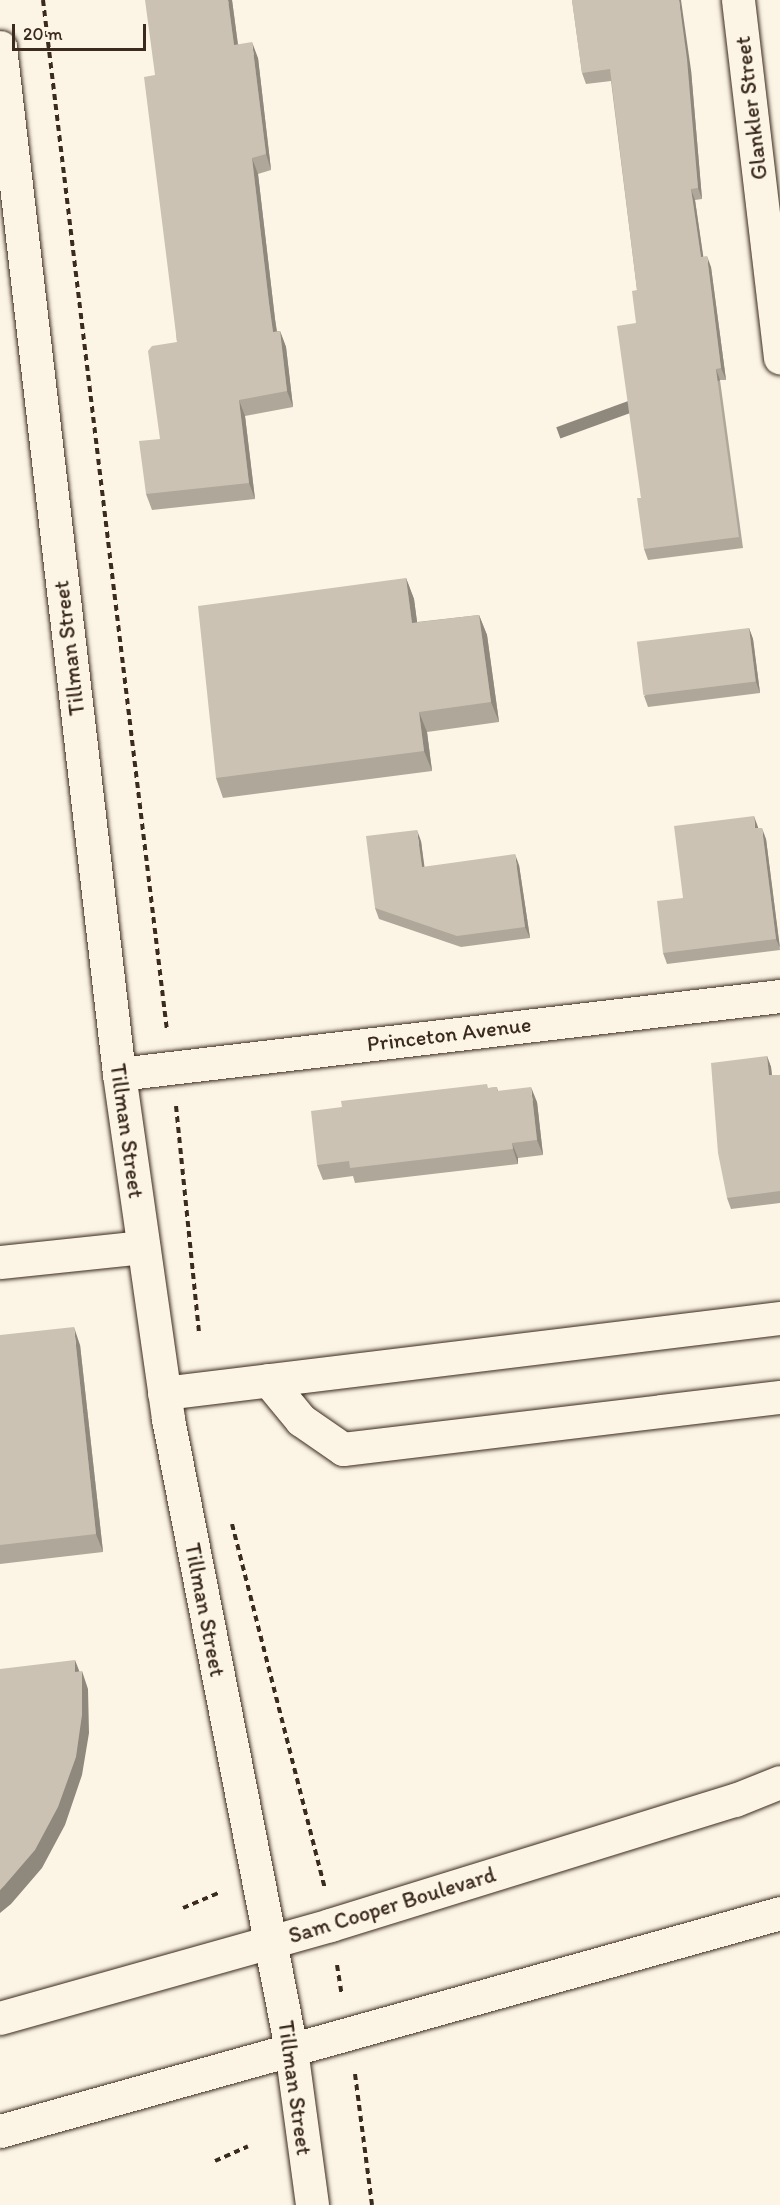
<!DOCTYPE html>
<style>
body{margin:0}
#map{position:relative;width:780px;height:2205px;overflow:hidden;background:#fcf5e5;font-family:Itim,sans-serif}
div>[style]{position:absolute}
.path>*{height:4px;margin-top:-2px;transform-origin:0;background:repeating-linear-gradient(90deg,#3b2a1e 0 6px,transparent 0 10.5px)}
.roads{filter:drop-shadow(0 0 2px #3b2a1e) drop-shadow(0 0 2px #3b2a1e)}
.minor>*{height:33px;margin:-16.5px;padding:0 16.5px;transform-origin:16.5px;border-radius:16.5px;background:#fcf5e5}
.major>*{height:33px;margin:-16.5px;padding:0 16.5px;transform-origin:16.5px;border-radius:16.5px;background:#fcf5e5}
.wall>*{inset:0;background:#afa79a}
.shaded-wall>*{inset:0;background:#8f887d;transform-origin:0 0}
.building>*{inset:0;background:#ccc2b3;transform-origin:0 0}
span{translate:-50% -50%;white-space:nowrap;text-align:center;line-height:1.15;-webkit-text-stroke:5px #fcf5e5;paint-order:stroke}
.street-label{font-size:22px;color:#3b2a1e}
.scale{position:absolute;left:12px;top:24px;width:134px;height:27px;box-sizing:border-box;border:3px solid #3b2a1e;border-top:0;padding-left:8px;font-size:18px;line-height:21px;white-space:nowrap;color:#3b2a1e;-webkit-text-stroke:4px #fcf5e5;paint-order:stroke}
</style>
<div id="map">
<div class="path">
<i style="left:43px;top:0;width:1037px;rotate:83.14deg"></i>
<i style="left:176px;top:1106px;width:229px;rotate:84.2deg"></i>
<i style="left:232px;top:1524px;width:374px;rotate:75.7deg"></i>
<i style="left:183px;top:1908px;width:39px;rotate:-23deg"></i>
<i style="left:337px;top:1965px;width:31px;rotate:81deg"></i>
<i style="left:355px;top:2074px;width:132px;rotate:82.6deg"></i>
<i style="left:215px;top:2161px;width:36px;rotate:-24deg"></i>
</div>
<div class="roads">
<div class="minor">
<i style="left:738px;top:0;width:360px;rotate:83.3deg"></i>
<i style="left:119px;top:1074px;width:666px;rotate:-6.73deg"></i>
<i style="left:0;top:1262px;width:144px;rotate:-6deg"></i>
<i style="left:268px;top:1380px;width:52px;rotate:50.5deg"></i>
<i style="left:301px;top:1420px;width:51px;rotate:34.6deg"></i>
<i style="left:343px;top:1449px;width:440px;rotate:-6.8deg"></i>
<i style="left:164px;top:1393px;width:621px;rotate:-6.94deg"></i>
</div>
<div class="major">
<i style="left:0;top:47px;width:1034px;rotate:83.39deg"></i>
<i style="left:119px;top:1074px;width:348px;rotate:81.9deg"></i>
<i style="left:168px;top:1419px;width:642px;rotate:78.95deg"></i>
<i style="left:291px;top:2049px;width:157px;rotate:82.3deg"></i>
<i style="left:0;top:2018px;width:343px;rotate:-15.7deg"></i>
<i style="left:330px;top:1925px;width:424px;rotate:-17.2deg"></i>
<i style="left:735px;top:1800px;width:48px;rotate:-21.8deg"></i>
<i style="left:0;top:2131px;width:810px;rotate:-15.61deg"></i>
</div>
</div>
<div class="wall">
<i style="clip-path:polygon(232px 0,238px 44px,258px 58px,271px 170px,258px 174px,275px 319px,277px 331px,280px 331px,286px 347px,293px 407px,245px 416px,255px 499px,152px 510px,146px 494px,160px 439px,177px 342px,155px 75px)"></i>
<i style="clip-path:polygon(572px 0,691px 70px,702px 199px,695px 200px,703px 257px,711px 267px,726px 380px,720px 380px,743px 548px,648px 560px,644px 549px,641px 498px,636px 323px,637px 290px,611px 81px,586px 84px,582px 73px)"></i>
<i style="clip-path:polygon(406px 578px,414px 599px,417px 622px,479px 615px,487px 635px,499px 722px,427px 732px,432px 771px,223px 798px,216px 778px)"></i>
<i style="clip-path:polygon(749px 628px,753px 639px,760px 693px,648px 707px,644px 696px)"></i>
<i style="clip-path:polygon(758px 828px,766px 839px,780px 950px,667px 964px,663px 953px,683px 898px)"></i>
<i style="clip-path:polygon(421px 841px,424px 867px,519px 865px,530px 938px,461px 947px,379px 919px,375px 908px)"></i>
<i style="clip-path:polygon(767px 1056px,771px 1067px,772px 1075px,780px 1075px,780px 1203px,731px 1209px,727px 1198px)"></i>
<i style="clip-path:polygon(497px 1087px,498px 1091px,537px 1102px,543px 1155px,518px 1158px,518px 1164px,355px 1183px,353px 1176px,323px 1180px,317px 1165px,489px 1088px)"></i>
<i style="clip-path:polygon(0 1335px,80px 1345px,103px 1552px,0 1564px)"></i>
</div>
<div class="shaded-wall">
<i style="clip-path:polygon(228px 0,232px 0,240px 61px,234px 45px)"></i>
<i style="clip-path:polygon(679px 0,681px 0,691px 70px,702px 199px,698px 188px)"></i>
<i style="clip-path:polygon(252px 42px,258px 58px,271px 170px,266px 154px)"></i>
<i style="clip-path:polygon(252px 158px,258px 174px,275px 319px,279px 348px,273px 332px,269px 303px)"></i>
<i style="clip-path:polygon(691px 189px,695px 200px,705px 268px,701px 257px)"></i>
<i style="clip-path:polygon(707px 256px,711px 267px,726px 380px,721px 368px)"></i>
<i style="clip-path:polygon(280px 331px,286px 347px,293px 407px,287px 391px)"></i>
<i style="left:716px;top:369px;width:12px;height:170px;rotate:70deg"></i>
<i style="clip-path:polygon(239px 400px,245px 416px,255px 499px,249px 483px)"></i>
<i style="clip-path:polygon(406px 578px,414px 599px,420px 644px,412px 623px)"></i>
<i style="clip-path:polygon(479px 615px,487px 635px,499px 722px,491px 702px)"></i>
<i style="clip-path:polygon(749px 628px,753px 639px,760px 693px,756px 682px)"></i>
<i style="clip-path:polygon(419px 712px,427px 732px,432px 771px,424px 751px)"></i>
<i style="clip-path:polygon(754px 816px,758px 827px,760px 839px,755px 828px)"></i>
<i style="clip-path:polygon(762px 828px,766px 839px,780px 948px,776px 939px)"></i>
<i style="clip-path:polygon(417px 830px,421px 841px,426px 878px,422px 867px)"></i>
<i style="clip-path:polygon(515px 854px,519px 865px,530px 938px,525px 927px)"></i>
<i style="clip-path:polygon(767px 1056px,771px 1067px,773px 1087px,769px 1075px)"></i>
<i style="clip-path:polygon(531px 1087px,537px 1102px,543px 1155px,537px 1140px)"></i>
<i style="clip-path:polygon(512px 1143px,518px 1158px,518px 1164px,513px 1149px)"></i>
<i style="clip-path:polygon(74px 1327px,80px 1345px,103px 1552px,96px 1534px)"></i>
<i style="clip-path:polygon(75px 1660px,82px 1678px,82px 1671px,88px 1689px,89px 1733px,82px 1775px,65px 1825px,42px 1868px,11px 1904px,0 1913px,0 1890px,75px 1672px)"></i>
</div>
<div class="building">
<i style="clip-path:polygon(145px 0,228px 0,234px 45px,252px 42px,266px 154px,252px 158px,269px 303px,273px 332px,280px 331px,287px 391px,239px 400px,249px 483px,146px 494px,139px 441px,160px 439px,148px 351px,152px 346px,177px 342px,144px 77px,155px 75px)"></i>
<i style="clip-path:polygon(572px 0,679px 0,687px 59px,698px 188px,691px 189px,701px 257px,707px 256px,721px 368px,716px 369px,739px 537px,644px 549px,637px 498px,641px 498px,617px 326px,636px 323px,632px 291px,637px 290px,610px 69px,582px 73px)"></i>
<i style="clip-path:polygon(406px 578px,412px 623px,479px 615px,491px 702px,419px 712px,424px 751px,216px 778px,198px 606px)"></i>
<i style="left:749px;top:628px;width:54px;height:113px;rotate:83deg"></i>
<i style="clip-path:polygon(754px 816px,755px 828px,762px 828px,776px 939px,663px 953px,657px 901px,683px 898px,674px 826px)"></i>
<i style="clip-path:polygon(417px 830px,422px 867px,515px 854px,525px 927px,457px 936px,375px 908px,366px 836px)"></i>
<i style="clip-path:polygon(767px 1056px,769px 1075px,780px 1075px,780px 1191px,727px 1198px,718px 1153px,711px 1063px)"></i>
<i style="clip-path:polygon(487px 1084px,488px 1088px,497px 1087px,497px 1091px,531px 1087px,537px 1140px,512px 1143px,513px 1149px,350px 1168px,349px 1161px,317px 1165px,311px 1111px,342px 1107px,341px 1101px)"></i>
<i style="clip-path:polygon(74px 1327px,96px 1534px,0 1545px,0 1335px)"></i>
<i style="clip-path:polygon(75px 1660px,75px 1672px,82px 1671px,82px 1715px,76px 1757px,58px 1807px,35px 1850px,4px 1886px,0 1890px,0 1669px)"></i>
</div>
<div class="street-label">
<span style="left:751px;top:108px;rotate:-97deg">Glankler Street</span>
<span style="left:69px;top:648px;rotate:-97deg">Tillman Street</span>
<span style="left:449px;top:1034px;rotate:-7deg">Princeton Avenue</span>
<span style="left:127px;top:1131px;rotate:82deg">Tillman Street</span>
<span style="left:205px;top:1610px;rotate:79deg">Tillman Street</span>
<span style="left:392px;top:1905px;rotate:-17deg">Sam Cooper Boulevard</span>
<span style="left:295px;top:2088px;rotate:82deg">Tillman Street</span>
</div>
<div class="scale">20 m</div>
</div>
